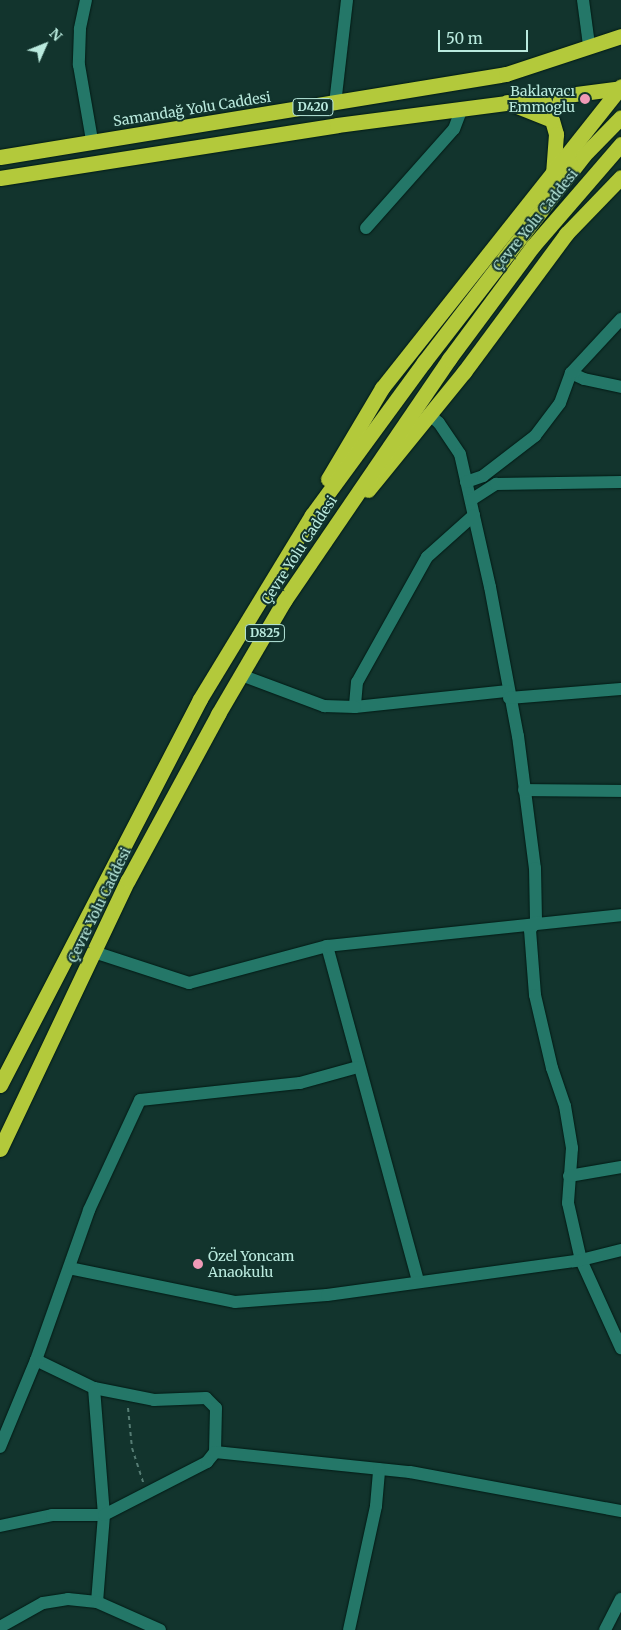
<!DOCTYPE html>
<meta charset="utf-8">
<style>
body{margin:0}
#map{position:relative;width:621px;height:1630px;overflow:hidden;background:#12342d;font-family:Merriweather,serif}
div>[style]{position:absolute}
.path>*{height:2px;margin-top:-1px;transform-origin:0;background:repeating-linear-gradient(90deg,#557c73 0 4px,transparent 0 8px)}
.roads{filter:drop-shadow(0 0 1px #001b15) drop-shadow(0 0 1px #001b15)}
.minor>*{height:12px;margin:-6px;padding:0 6px;transform-origin:6px;border-radius:6px;background:#247768}
.highway>*{height:15px;margin:-7.5px;padding:0 7.5px;transform-origin:7.5px;border-radius:7.5px;background:#b3c93b}
.dots>*{width:14px;height:14px;translate:-50% -50%;box-sizing:border-box;border:2px solid #12342d;border-radius:50%}
span{translate:-50% -50%;white-space:nowrap;text-align:center;line-height:1.15;-webkit-text-stroke:4px #12342d;paint-order:stroke}
.shield-label span{padding:1px 4px;background:#12342d;border:1px solid;border-radius:4px;-webkit-text-stroke-width:0}
.shield-label{font-size:12px;color:#baeade;font-weight:700}
.poi-label{font-size:14px;color:#baeade}
.right{translate:-100% -50%;text-align:right}
.left{translate:0 -50%;text-align:left}
.street-label{font-size:14px;color:#baeade}
.north{position:absolute;left:20px;top:20px;width:50px;height:50px;-webkit-text-stroke:4px #12342d;paint-order:stroke;rotate:46deg;font-size:14px;font-weight:700;line-height:20px;text-align:center;color:#baeade}
.north::after{content:'';display:block;margin:auto;width:18px;height:22px;background:#baeade;clip-path:polygon(50% 0,100% 100%,50% 72%,0 100%)}
.scale{position:absolute;left:438px;top:30px;width:90px;height:22px;box-sizing:border-box;border:2px solid #baeade;border-top:0;padding-left:6px;font-size:15px;line-height:18px;white-space:nowrap;color:#baeade;-webkit-text-stroke:4px #12342d;paint-order:stroke}
</style>
<div id="map">
<div class="path">
<i style="left:128px;top:1408px;width:40px;rotate:84.3deg"></i>
<i style="left:132px;top:1448px;width:36px;rotate:72deg"></i>
</div>
<div class="roads">
<div class="minor">
<i style="left:86px;top:0;width:30px;rotate:102deg"></i>
<i style="left:80px;top:29px;width:36px;rotate:92deg"></i>
<i style="left:79px;top:65px;width:76px;rotate:80.2deg"></i>
<i style="left:583px;top:0;width:45px;rotate:82.4deg"></i>
<i style="left:335px;top:104px;width:105px;rotate:-83.4deg"></i>
<i style="left:366px;top:228px;width:132px;rotate:-48.4deg"></i>
<i style="left:454px;top:129px;width:22px;rotate:-69deg"></i>
<i style="left:571px;top:373px;width:14px;rotate:25deg"></i>
<i style="left:584px;top:379px;width:38px;rotate:12deg"></i>
<i style="left:429px;top:414px;width:13px;rotate:42deg"></i>
<i style="left:439px;top:423px;width:37px;rotate:56deg"></i>
<i style="left:460px;top:454px;width:136px;rotate:77.3deg"></i>
<i style="left:490px;top:587px;width:152px;rotate:79.4deg"></i>
<i style="left:518px;top:736px;width:133px;rotate:82.7deg"></i>
<i style="left:535px;top:868px;width:54px;rotate:88.9deg"></i>
<i style="left:536px;top:922px;width:10px;rotate:127deg"></i>
<i style="left:530px;top:930px;width:65px;rotate:85.6deg"></i>
<i style="left:535px;top:995px;width:75px;rotate:76.9deg"></i>
<i style="left:552px;top:1068px;width:40px;rotate:71.1deg"></i>
<i style="left:565px;top:1106px;width:43px;rotate:80.5deg"></i>
<i style="left:572px;top:1148px;width:55px;rotate:94.2deg"></i>
<i style="left:568px;top:1203px;width:58px;rotate:77.2deg"></i>
<i style="left:581px;top:1260px;width:97px;rotate:65.6deg"></i>
<i style="left:466px;top:482px;width:18px;rotate:-19deg"></i>
<i style="left:483px;top:476px;width:66px;rotate:-37.6deg"></i>
<i style="left:535px;top:436px;width:41px;rotate:-52.9deg"></i>
<i style="left:560px;top:403px;width:32px;rotate:-70deg"></i>
<i style="left:571px;top:373px;width:74px;rotate:-47.2deg"></i>
<i style="left:471px;top:500px;width:30px;rotate:-33deg"></i>
<i style="left:496px;top:484px;width:125px;rotate:-0.9deg"></i>
<i style="left:474px;top:515px;width:63px;rotate:138.2deg"></i>
<i style="left:427px;top:557px;width:143px;rotate:119.2deg"></i>
<i style="left:357px;top:682px;width:25px;rotate:95deg"></i>
<i style="left:355px;top:707px;width:154px;rotate:-6deg"></i>
<i style="left:241px;top:675px;width:89px;rotate:20.5deg"></i>
<i style="left:324px;top:706px;width:31px;rotate:2deg"></i>
<i style="left:509px;top:698px;width:112px;rotate:-4.6deg"></i>
<i style="left:524px;top:790px;width:97px;rotate:0.6deg"></i>
<i style="left:327px;top:946px;width:346px;rotate:74.8deg"></i>
<i style="left:94px;top:952px;width:100px;rotate:18.1deg"></i>
<i style="left:189px;top:983px;width:143px;rotate:-15deg"></i>
<i style="left:327px;top:946px;width:296px;rotate:-6deg"></i>
<i style="left:569px;top:1176px;width:53px;rotate:-9.8deg"></i>
<i style="left:69px;top:1268px;width:169px;rotate:11.6deg"></i>
<i style="left:235px;top:1302px;width:92px;rotate:-4.4deg"></i>
<i style="left:327px;top:1295px;width:256px;rotate:-7.8deg"></i>
<i style="left:581px;top:1260px;width:41px;rotate:-14deg"></i>
<i style="left:36px;top:1360px;width:64px;rotate:25.8deg"></i>
<i style="left:94px;top:1388px;width:61px;rotate:11.3deg"></i>
<i style="left:154px;top:1400px;width:52px;rotate:-2.2deg"></i>
<i style="left:206px;top:1398px;width:14px;rotate:45deg"></i>
<i style="left:216px;top:1408px;width:44px;rotate:91.3deg"></i>
<i style="left:94px;top:1388px;width:127px;rotate:85.5deg"></i>
<i style="left:104px;top:1515px;width:87px;rotate:94.6deg"></i>
<i style="left:0;top:1447px;width:94px;rotate:-67.5deg"></i>
<i style="left:36px;top:1360px;width:159px;rotate:-70.5deg"></i>
<i style="left:89px;top:1210px;width:121px;rotate:-65.1deg"></i>
<i style="left:140px;top:1100px;width:161px;rotate:-6.1deg"></i>
<i style="left:300px;top:1083px;width:60px;rotate:-15.4deg"></i>
<i style="left:0;top:1526px;width:53px;rotate:-11.9deg"></i>
<i style="left:52px;top:1515px;width:52px"></i>
<i style="left:104px;top:1515px;width:116px;rotate:-27.2deg"></i>
<i style="left:207px;top:1462px;width:13px;rotate:-51deg"></i>
<i style="left:215px;top:1452px;width:196px;rotate:5.9deg"></i>
<i style="left:410px;top:1472px;width:215px;rotate:10.5deg"></i>
<i style="left:0;top:1627px;width:49px;rotate:-29.2deg"></i>
<i style="left:43px;top:1603px;width:25px;rotate:-9deg"></i>
<i style="left:68px;top:1599px;width:29px;rotate:6deg"></i>
<i style="left:97px;top:1602px;width:69px;rotate:24deg"></i>
<i style="left:349px;top:1630px;width:127px;rotate:-77.7deg"></i>
<i style="left:376px;top:1506px;width:37px;rotate:-85deg"></i>
<i style="left:605px;top:1630px;width:35px;rotate:-63deg"></i>
</div>
<div class="highway">
<i style="left:507px;top:102px;width:48px;rotate:21.8deg"></i>
<i style="left:552px;top:120px;width:15px;rotate:74deg"></i>
<i style="left:556px;top:134px;width:40px;rotate:94.3deg"></i>
<i style="left:0;top:157px;width:513px;rotate:-9.32deg"></i>
<i style="left:506px;top:74px;width:121px;rotate:-18.3deg"></i>
<i style="left:0;top:178px;width:341px;rotate:-8.9deg"></i>
<i style="left:337px;top:125px;width:286px;rotate:-7.4deg"></i>
<i style="left:328px;top:479px;width:106px;rotate:-59.3deg"></i>
<i style="left:382px;top:388px;width:385px;rotate:-51.6deg"></i>
<i style="left:368px;top:490px;width:152px;rotate:-50.9deg"></i>
<i style="left:464px;top:372px;width:172px;rotate:-53.5deg"></i>
<i style="left:566px;top:234px;width:79px;rotate:-46deg"></i>
<i style="left:0;top:1085px;width:435px;rotate:-62.6deg"></i>
<i style="left:200px;top:699px;width:215px;rotate:-58.7deg"></i>
<i style="left:312px;top:515px;width:190px;rotate:-53.8deg"></i>
<i style="left:424px;top:362px;width:260px;rotate:-52.3deg"></i>
<i style="left:583px;top:156px;width:54px;rotate:-45.7deg"></i>
<i style="left:0;top:1149px;width:298px;rotate:-64.6deg"></i>
<i style="left:128px;top:880px;width:189px;rotate:-61.5deg"></i>
<i style="left:218px;top:714px;width:131px;rotate:-59.7deg"></i>
<i style="left:284px;top:601px;width:293px;rotate:-55.7deg"></i>
<i style="left:449px;top:359px;width:141px;rotate:-53.4deg"></i>
<i style="left:533px;top:246px;width:135px;rotate:-49.2deg"></i>
</div>
</div>
<div class="dots">
<i style="left:585px;top:99px;background:#f09ab7"></i>
<i style="left:198px;top:1264px;background:#f09ab7"></i>
</div>
<div class="shield-label">
<span style="left:313px;top:107px">D420</span>
<span style="left:265px;top:633px">D825</span>
</div>
<div class="poi-label">
<span class="right" style="left:575px;top:99px">Baklavacı<br>Emmoglu</span>
<span class="left" style="left:208px;top:1264px">Özel Yoncam<br>Anaokulu</span>
</div>
<div class="street-label">
<span style="left:192px;top:109px;rotate:-9deg">Samandağ Yolu Caddesi</span>
<span style="left:535px;top:220px;rotate:-51deg">Çevre Yolu Caddesi</span>
<span style="left:299px;top:550px;rotate:-57deg">Çevre Yolu Caddesi</span>
<span style="left:99px;top:905px;rotate:-64deg">Çevre Yolu Caddesi</span>
</div>
<div class="north">N</div>
<div class="scale">50 m</div>
</div>
